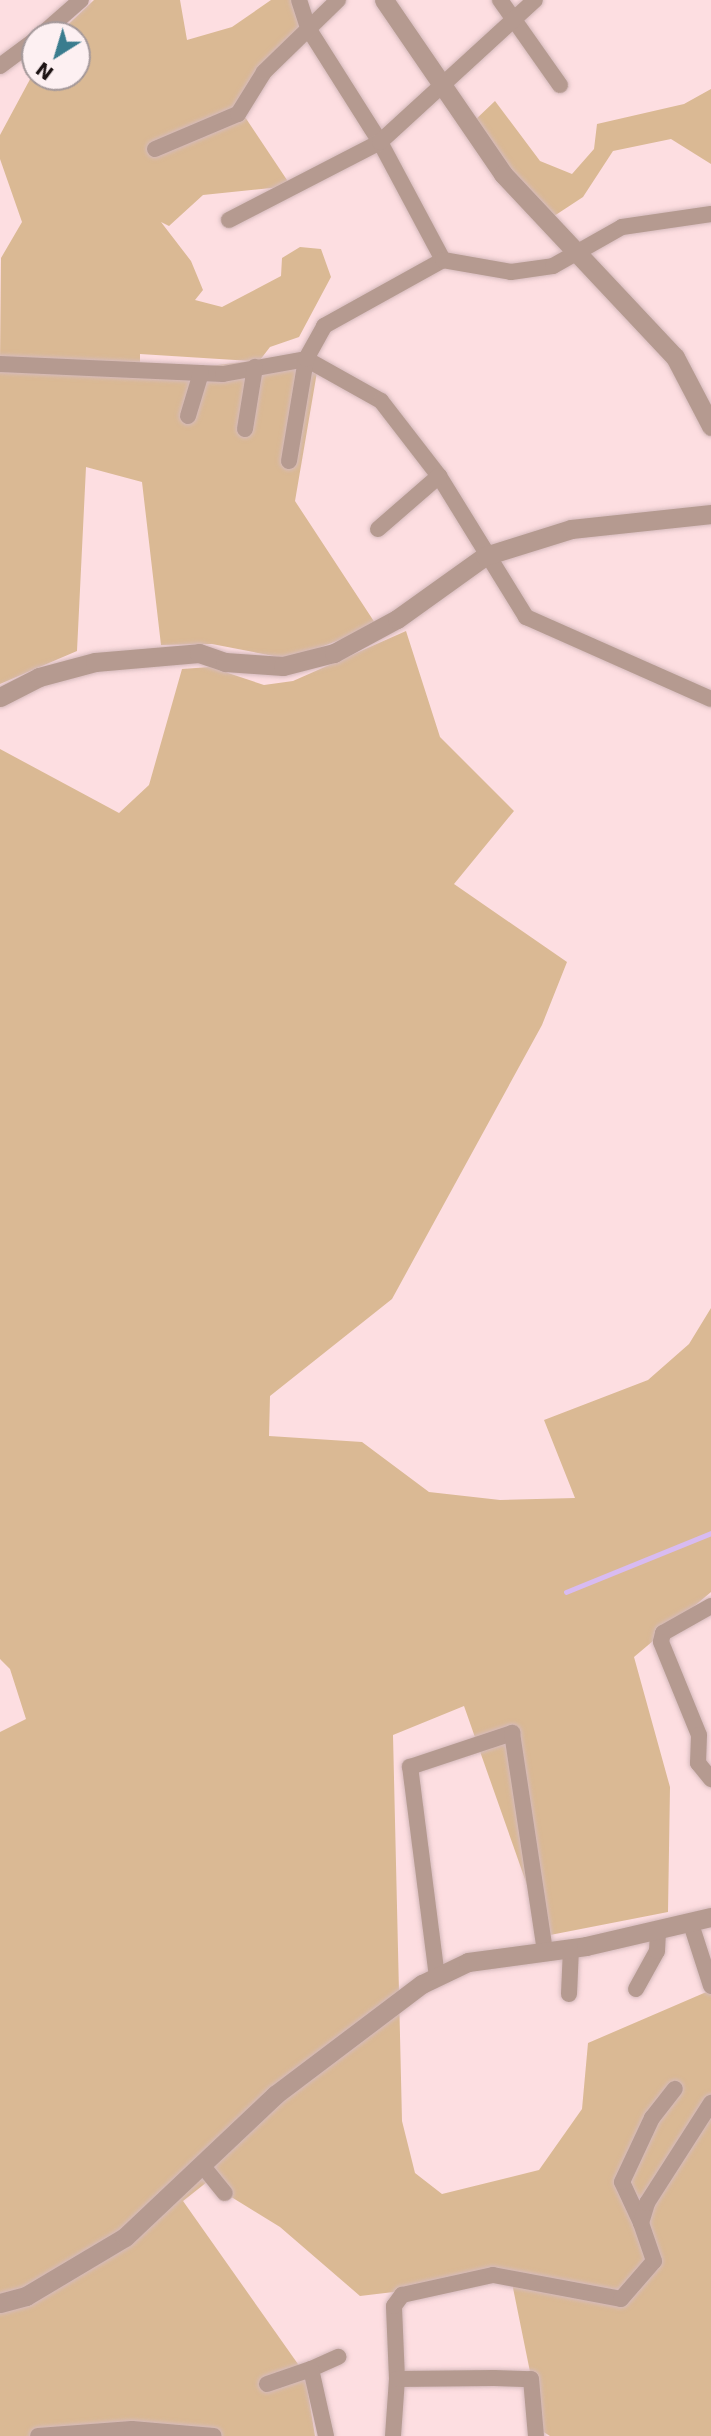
<!DOCTYPE html>
<style>
body{margin:0}
#map{position:relative;width:711px;height:2436px;overflow:hidden;background:#fddee1;font-family:"DejaVu Sans",sans-serif}
div>[style]{position:absolute}
.green>*{inset:0;background:#dab994}
.stream>*{height:4.5px;margin:-2.25px;padding:0 2.25px;transform-origin:2.25px;border-radius:2.25px;background:#d8bbf1}
.roads{filter:drop-shadow(0 0 2px #d5babc) drop-shadow(0 0 2px #d5babc)}
.minor>*{height:16px;margin:-8px;padding:0 8px;transform-origin:8px;border-radius:8px;background:#b59a90}
.tertiary>*{height:19px;margin:-9.5px;padding:0 9.5px;transform-origin:9.5px;border-radius:9.5px;background:#b59a90}
span{translate:-50% -50%;white-space:nowrap;text-align:center;line-height:1.15;-webkit-text-stroke:5px #fdf0f2;paint-order:stroke}
.north{position:absolute;left:21px;top:21px;width:70px;height:70px;box-sizing:border-box;background:#fdf0f2;border:2px solid #a4989a;border-radius:50%;rotate:217deg;font-size:19px;font-weight:700;line-height:28px;text-align:center;color:#1e1415}
.north::after{content:'';display:block;margin:auto;width:24px;height:32px;background:#3a7c8e;clip-path:polygon(50% 0,100% 100%,50% 72%,0 100%)}
</style>
<div id="map">
<div class="green">
<i style="clip-path:polygon(94px 0,180px 0,187px 40px,232px 27px,271px 0,294px 0,310px 32px,241px 111px,291px 186px,203px 195px,169px 226px,161px 222px,191px 261px,203px 290px,195px 300px,222px 307px,281px 276px,282px 258px,300px 247px,321px 249px,331px 277px,299px 337px,270px 347px,260px 360px,318px 366px,295px 501px,377px 626px,289px 659px,212px 644px,161px 645px,142px 482px,86px 467px,77px 651px,0 684px,0 370px,168px 371px,251px 361px,140px 354px,140px 362px,0 364px,1px 258px,22px 222px,0 159px,0 135px,35px 70px,35px 77px,77px 77px,77px 35px,57px 35px)"></i>
<i style="clip-path:polygon(711px 89px,711px 164px,671px 139px,613px 151px,583px 197px,548px 220px,473px 122px,495px 101px,540px 161px,572px 174px,594px 149px,597px 124px,684px 104px)"></i>
<i style="clip-path:polygon(406px 631px,440px 737px,514px 811px,454px 884px,567px 962px,542px 1025px,392px 1299px,270px 1396px,269px 1436px,362px 1442px,429px 1492px,500px 1500px,575px 1498px,544px 1420px,648px 1380px,689px 1344px,711px 1308px,711px 1592px,634px 1657px,670px 1787px,668px 1912px,545px 1936px,464px 1706px,393px 1735px,402px 2121px,415px 2173px,442px 2194px,539px 2170px,582px 2109px,588px 2043px,711px 1990px,711px 2436px,550px 2436px,542px 2431px,511px 2278px,360px 2296px,280px 2227px,207px 2182px,183px 2201px,305px 2374px,315px 2436px,0 2436px,0 1732px,26px 1719px,10px 1669px,0 1659px,0 749px,119px 813px,149px 785px,182px 669px,210px 667px,264px 685px,293px 681px)"></i>
</div>
<div class="stream">
<i style="left:566px;top:1592px;width:157px;rotate:-22.1deg"></i>
</div>
<div class="roads">
<div class="minor">
<i style="left:299px;top:0;width:29px;rotate:72deg"></i>
<i style="left:308px;top:28px;width:135px;rotate:57.7deg"></i>
<i style="left:380px;top:142px;width:134px;rotate:61.9deg"></i>
<i style="left:500px;top:0;width:104px;rotate:54.8deg"></i>
<i style="left:41px;top:35px;width:53px;rotate:-41.2deg"></i>
<i style="left:0;top:66px;width:44px;rotate:-36.6deg"></i>
<i style="left:155px;top:149px;width:90px;rotate:-22.9deg"></i>
<i style="left:238px;top:114px;width:49px;rotate:-58.2deg"></i>
<i style="left:264px;top:72px;width:103px;rotate:-44.2deg"></i>
<i style="left:229px;top:220px;width:170px;rotate:-27.3deg"></i>
<i style="left:380px;top:142px;width:210px;rotate:-42.5deg"></i>
<i style="left:0;top:364px;width:223px;rotate:2.6deg"></i>
<i style="left:223px;top:374px;width:84px;rotate:-10.2deg"></i>
<i style="left:306px;top:359px;width:86px;rotate:29.2deg"></i>
<i style="left:381px;top:401px;width:95px;rotate:52.3deg"></i>
<i style="left:439px;top:476px;width:166px;rotate:58.3deg"></i>
<i style="left:526px;top:617px;width:202px;rotate:23.9deg"></i>
<i style="left:188px;top:416px;width:45px;rotate:-73.2deg"></i>
<i style="left:245px;top:429px;width:63px;rotate:-80.8deg"></i>
<i style="left:289px;top:461px;width:103px;rotate:-80.5deg"></i>
<i style="left:306px;top:359px;width:38px;rotate:-61deg"></i>
<i style="left:324px;top:326px;width:136px;rotate:-29deg"></i>
<i style="left:443px;top:260px;width:69px;rotate:10deg"></i>
<i style="left:511px;top:272px;width:42px;rotate:-8.1deg"></i>
<i style="left:553px;top:266px;width:79px;rotate:-29.5deg"></i>
<i style="left:622px;top:227px;width:90px;rotate:-8.3deg"></i>
<i style="left:378px;top:529px;width:81px;rotate:-41deg"></i>
<i style="left:711px;top:1606px;width:55px;rotate:150.6deg"></i>
<i style="left:663px;top:1633px;width:9px;rotate:103deg"></i>
<i style="left:661px;top:1642px;width:100px;rotate:67.8deg"></i>
<i style="left:699px;top:1735px;width:28px;rotate:92deg"></i>
<i style="left:698px;top:1763px;width:21px;rotate:51deg"></i>
<i style="left:691px;top:1924px;width:65px;rotate:72.1deg"></i>
<i style="left:437px;top:1977px;width:212px;rotate:-97.3deg"></i>
<i style="left:410px;top:1767px;width:108px;rotate:-18.4deg"></i>
<i style="left:512px;top:1733px;width:220px;rotate:81.4deg"></i>
<i style="left:636px;top:1989px;width:43px;rotate:-61.1deg"></i>
<i style="left:657px;top:1951px;width:20px;rotate:-87deg"></i>
<i style="left:569px;top:1994px;width:46px;rotate:-87.5deg"></i>
<i style="left:202px;top:2165px;width:36px;rotate:51deg"></i>
<i style="left:641px;top:2223px;width:45px;rotate:-114.9deg"></i>
<i style="left:622px;top:2182px;width:71px;rotate:-64.9deg"></i>
<i style="left:652px;top:2118px;width:37px;rotate:-52deg"></i>
<i style="left:311px;top:2369px;width:30px;rotate:-24deg"></i>
<i style="left:397px;top:2379px;width:73px;rotate:-92.4deg"></i>
<i style="left:394px;top:2306px;width:14px;rotate:-54deg"></i>
<i style="left:402px;top:2295px;width:93px;rotate:-12.4deg"></i>
<i style="left:493px;top:2275px;width:130px;rotate:10.6deg"></i>
<i style="left:621px;top:2299px;width:50px;rotate:-49deg"></i>
<i style="left:654px;top:2261px;width:40px;rotate:-108.9deg"></i>
<i style="left:641px;top:2223px;width:21px;rotate:-73deg"></i>
<i style="left:647px;top:2203px;width:119px;rotate:-57.4deg"></i>
<i style="left:267px;top:2384px;width:46px;rotate:-18.8deg"></i>
<i style="left:311px;top:2369px;width:69px;rotate:77.4deg"></i>
<i style="left:38px;top:2436px;width:94px;rotate:-4.3deg"></i>
<i style="left:132px;top:2429px;width:82px;rotate:4.9deg"></i>
<i style="left:393px;top:2436px;width:57px;rotate:-86deg"></i>
<i style="left:397px;top:2379px;width:97px;rotate:-0.6deg"></i>
<i style="left:494px;top:2378px;width:37px;rotate:2deg"></i>
<i style="left:531px;top:2379px;width:57px;rotate:85deg"></i>
</div>
<div class="tertiary">
<i style="left:384px;top:0;width:211px;rotate:55.6deg"></i>
<i style="left:503px;top:174px;width:251px;rotate:46.8deg"></i>
<i style="left:675px;top:357px;width:78px;rotate:62.4deg"></i>
<i style="left:0;top:697px;width:44px;rotate:-27.1deg"></i>
<i style="left:39px;top:677px;width:58px;rotate:-15deg"></i>
<i style="left:95px;top:662px;width:104px;rotate:-4.9deg"></i>
<i style="left:199px;top:653px;width:28px;rotate:19deg"></i>
<i style="left:225px;top:662px;width:58px;rotate:3.9deg"></i>
<i style="left:283px;top:666px;width:53px;rotate:-14.3deg"></i>
<i style="left:334px;top:653px;width:72px;rotate:-28.4deg"></i>
<i style="left:397px;top:619px;width:108px;rotate:-35.6deg"></i>
<i style="left:485px;top:556px;width:90px;rotate:-17.4deg"></i>
<i style="left:571px;top:529px;width:141px;rotate:-6.1deg"></i>
<i style="left:0;top:2303px;width:27px;rotate:-15deg"></i>
<i style="left:26px;top:2296px;width:115px;rotate:-30.8deg"></i>
<i style="left:125px;top:2237px;width:207px;rotate:-43.4deg"></i>
<i style="left:275px;top:2095px;width:184px;rotate:-37.1deg"></i>
<i style="left:422px;top:1984px;width:51px;rotate:-25.6deg"></i>
<i style="left:468px;top:1962px;width:119px;rotate:-7.7deg"></i>
<i style="left:586px;top:1946px;width:128px;rotate:-13.1deg"></i>
</div>
</div>
<div class="north">N</div>
</div>
